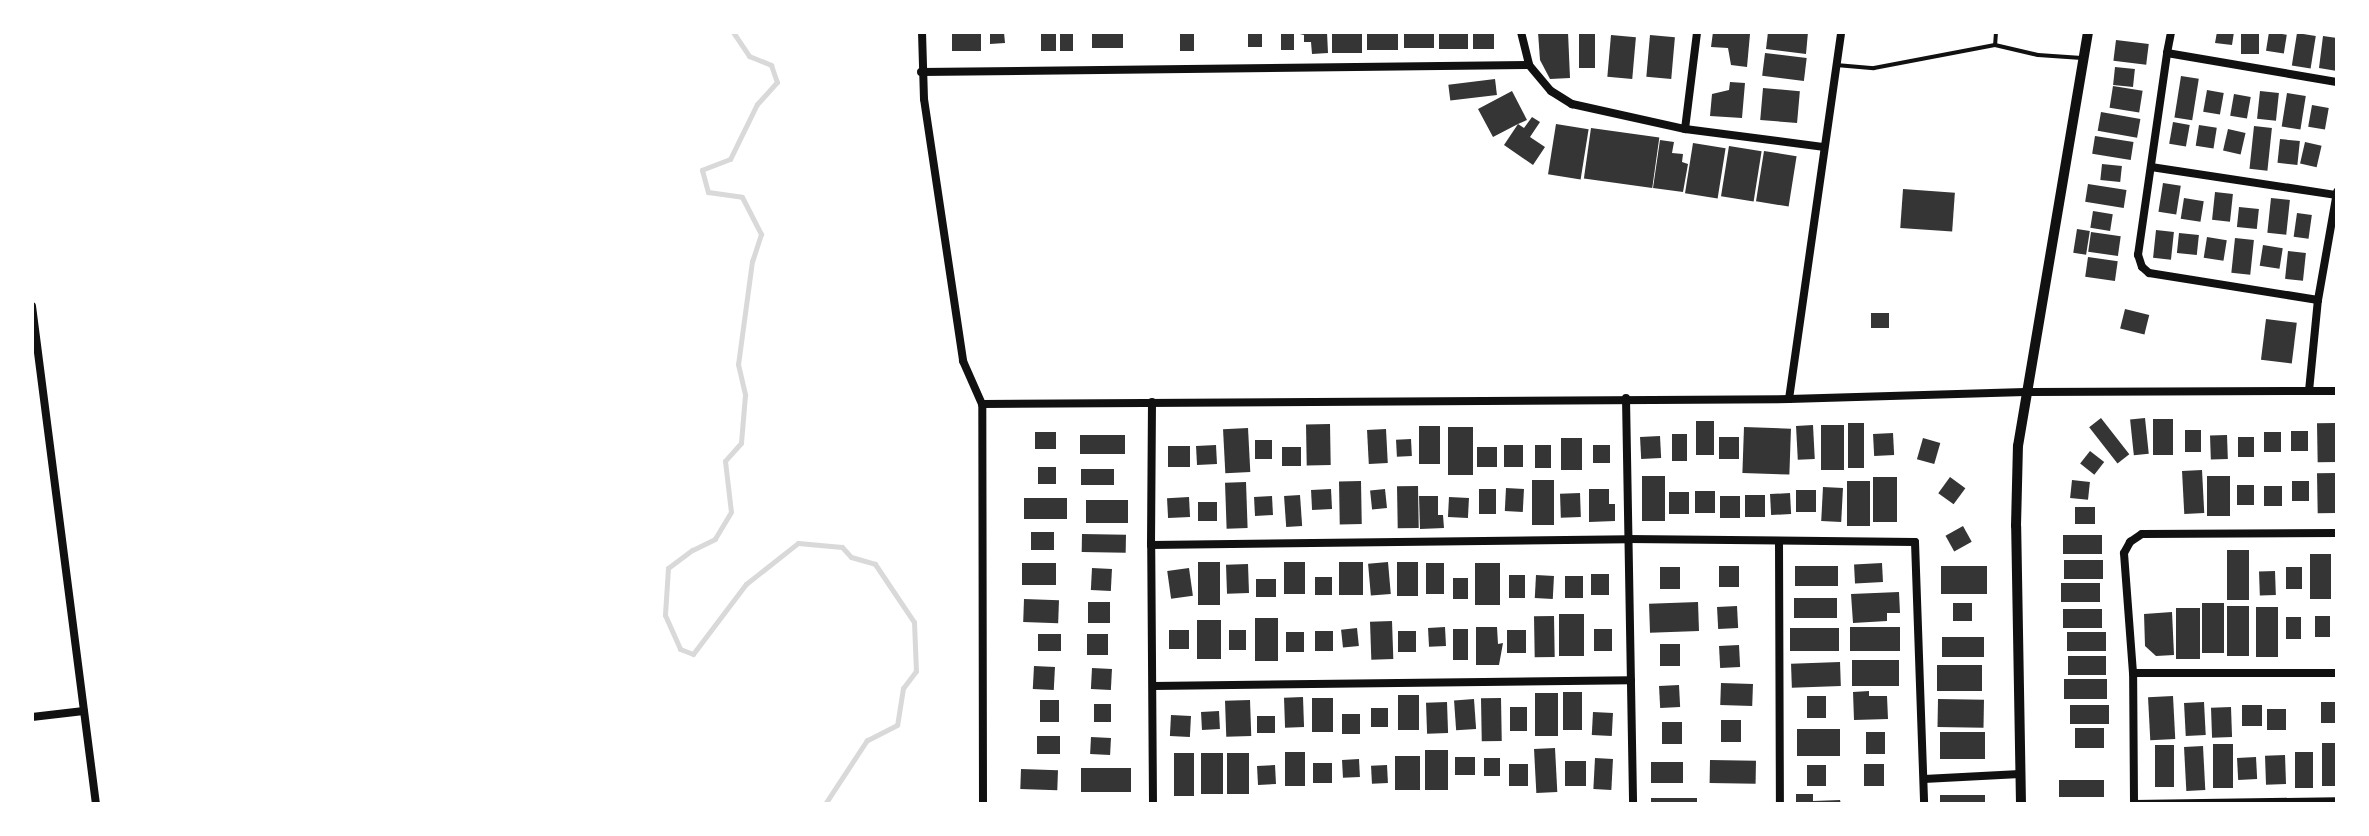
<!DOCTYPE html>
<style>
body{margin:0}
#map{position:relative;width:2369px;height:836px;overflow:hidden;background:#fff;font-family:"Zilla Slab",serif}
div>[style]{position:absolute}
.stream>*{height:5px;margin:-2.5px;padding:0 2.5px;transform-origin:2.5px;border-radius:2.5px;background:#d9d9d9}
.building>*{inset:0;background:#353535;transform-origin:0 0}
.service>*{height:4px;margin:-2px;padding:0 2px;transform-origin:2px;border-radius:2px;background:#111}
.minor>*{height:8px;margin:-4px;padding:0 4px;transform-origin:4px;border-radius:4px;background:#111}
.tertiary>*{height:10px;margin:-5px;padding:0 5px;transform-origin:5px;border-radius:5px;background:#111}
span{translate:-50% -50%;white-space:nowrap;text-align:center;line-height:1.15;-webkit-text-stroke:6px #fff;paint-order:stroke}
.frame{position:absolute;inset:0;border:34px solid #fff;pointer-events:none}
</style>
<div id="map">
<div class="stream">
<i style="left:733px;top:32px;width:29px;rotate:56deg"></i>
<i style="left:749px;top:56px;width:24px;rotate:22deg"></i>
<i style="left:771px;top:65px;width:18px;rotate:71deg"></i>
<i style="left:777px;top:82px;width:30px;rotate:132deg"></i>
<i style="left:757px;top:104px;width:61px;rotate:116.1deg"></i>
<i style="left:730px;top:159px;width:30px;rotate:159deg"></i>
<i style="left:702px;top:170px;width:23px;rotate:75deg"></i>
<i style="left:708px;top:192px;width:34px;rotate:8deg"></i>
<i style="left:742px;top:197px;width:42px;rotate:62.8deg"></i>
<i style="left:761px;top:234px;width:28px;rotate:108deg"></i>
<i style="left:752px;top:261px;width:104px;rotate:97.7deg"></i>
<i style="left:738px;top:364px;width:32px;rotate:77deg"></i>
<i style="left:745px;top:395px;width:48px;rotate:94.8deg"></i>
<i style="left:741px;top:443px;width:24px;rotate:132deg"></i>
<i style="left:725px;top:461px;width:51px;rotate:83.3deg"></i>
<i style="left:731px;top:512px;width:31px;rotate:121deg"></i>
<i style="left:715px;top:539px;width:25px;rotate:154deg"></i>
<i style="left:692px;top:550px;width:30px;rotate:143deg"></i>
<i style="left:668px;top:568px;width:47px;rotate:93.7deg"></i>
<i style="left:665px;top:615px;width:37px;rotate:66deg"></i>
<i style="left:680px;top:649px;width:14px;rotate:21deg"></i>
<i style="left:693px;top:654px;width:88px;rotate:-52.9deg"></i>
<i style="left:746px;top:584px;width:66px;rotate:-38.3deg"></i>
<i style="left:798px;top:543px;width:44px;rotate:5.2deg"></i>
<i style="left:842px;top:547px;width:13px;rotate:48deg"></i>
<i style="left:851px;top:557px;width:25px;rotate:16deg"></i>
<i style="left:875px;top:564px;width:70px;rotate:56.1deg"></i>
<i style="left:914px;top:622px;width:49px;rotate:87.7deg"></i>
<i style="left:916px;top:671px;width:21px;rotate:127deg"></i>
<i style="left:903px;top:688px;width:37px;rotate:99deg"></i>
<i style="left:897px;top:725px;width:34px;rotate:153deg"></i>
<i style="left:867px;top:740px;width:77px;rotate:123.3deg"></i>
</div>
<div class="building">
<i style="left:952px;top:32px;width:29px;height:19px"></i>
<i style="clip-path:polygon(990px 32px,1004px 32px,1005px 43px,990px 44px)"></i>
<i style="left:1041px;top:32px;width:15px;height:19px"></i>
<i style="left:1060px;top:32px;width:13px;height:19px"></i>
<i style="left:1092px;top:32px;width:31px;height:16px"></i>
<i style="left:1180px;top:32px;width:14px;height:19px"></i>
<i style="left:1248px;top:32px;width:14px;height:15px"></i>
<i style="left:1281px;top:32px;width:13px;height:18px"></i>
<i style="clip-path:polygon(1327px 32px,1328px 53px,1312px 54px,1311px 42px,1304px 42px,1304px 35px,1295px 33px)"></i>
<i style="left:1332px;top:32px;width:30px;height:21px"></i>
<i style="left:1367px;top:32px;width:31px;height:18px"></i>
<i style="left:1404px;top:32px;width:30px;height:16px"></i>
<i style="left:1439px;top:32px;width:29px;height:17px"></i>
<i style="left:1473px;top:32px;width:21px;height:17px"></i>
<i style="clip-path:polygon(1538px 32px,1568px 32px,1570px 78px,1550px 79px,1540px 60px)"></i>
<i style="left:1579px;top:32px;width:16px;height:36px"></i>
<i style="clip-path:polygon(1713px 32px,1750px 34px,1747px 67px,1731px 65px,1728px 48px,1711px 47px)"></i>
<i style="clip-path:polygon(1768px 32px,1808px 32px,1806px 54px,1766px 49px)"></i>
<i style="clip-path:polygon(2217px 32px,2234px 32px,2232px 45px,2215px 43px)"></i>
<i style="left:2241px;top:32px;width:18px;height:22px"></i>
<i style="left:2269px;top:32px;width:18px;height:19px;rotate:9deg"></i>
<i style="left:2297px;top:33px;width:19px;height:33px;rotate:9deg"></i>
<i style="left:1611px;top:35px;width:25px;height:42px;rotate:5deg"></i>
<i style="left:1650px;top:35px;width:25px;height:42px;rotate:5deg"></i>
<i style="clip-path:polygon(2323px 36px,2337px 38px,2337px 71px,2319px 68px)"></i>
<i style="left:2116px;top:40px;width:33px;height:21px;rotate:7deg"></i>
<i style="left:1765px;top:53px;width:42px;height:23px;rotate:7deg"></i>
<i style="left:2115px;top:67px;width:20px;height:18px;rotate:6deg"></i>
<i style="left:2181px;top:76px;width:18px;height:42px;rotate:9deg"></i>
<i style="left:1495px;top:79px;width:16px;height:47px;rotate:83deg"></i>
<i style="clip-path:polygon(1730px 82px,1745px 83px,1742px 118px,1710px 116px,1712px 94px,1729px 90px)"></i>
<i style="left:2113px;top:86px;width:30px;height:22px;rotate:9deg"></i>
<i style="left:1763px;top:88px;width:37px;height:32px;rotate:5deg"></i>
<i style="left:2207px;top:90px;width:17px;height:22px;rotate:10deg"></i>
<i style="clip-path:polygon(1512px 91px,1527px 120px,1518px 124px,1524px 128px,1532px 117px,1540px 122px,1530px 137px,1545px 147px,1533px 165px,1504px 145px,1518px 124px,1493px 137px,1478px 109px)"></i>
<i style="left:2260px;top:91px;width:19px;height:28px;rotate:6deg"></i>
<i style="left:2287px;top:93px;width:19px;height:34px;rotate:9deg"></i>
<i style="left:2234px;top:94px;width:17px;height:22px;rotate:10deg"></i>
<i style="left:2312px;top:105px;width:17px;height:22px;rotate:10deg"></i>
<i style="left:2101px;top:112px;width:40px;height:19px;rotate:10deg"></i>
<i style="left:2173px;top:122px;width:17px;height:22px;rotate:10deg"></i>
<i style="left:1556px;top:124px;width:33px;height:51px;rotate:9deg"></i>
<i style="left:2199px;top:125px;width:18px;height:21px;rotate:9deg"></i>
<i style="left:2254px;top:126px;width:18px;height:43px;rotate:6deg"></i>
<i style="left:1591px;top:128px;width:69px;height:51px;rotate:8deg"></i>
<i style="left:2228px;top:129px;width:18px;height:22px;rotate:13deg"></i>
<i style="left:2095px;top:136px;width:39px;height:18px;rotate:9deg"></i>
<i style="left:2280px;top:139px;width:20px;height:24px;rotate:6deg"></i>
<i style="clip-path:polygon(1660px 140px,1674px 142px,1672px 153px,1683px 154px,1682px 162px,1688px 164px,1683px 192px,1653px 188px)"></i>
<i style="left:2305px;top:142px;width:17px;height:22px;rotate:13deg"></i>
<i style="left:1693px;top:143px;width:33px;height:51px;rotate:9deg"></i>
<i style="left:1729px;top:146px;width:33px;height:51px;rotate:9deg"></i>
<i style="left:1764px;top:151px;width:33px;height:51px;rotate:9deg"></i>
<i style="left:2102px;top:164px;width:20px;height:16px;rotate:6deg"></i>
<i style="left:2163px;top:183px;width:18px;height:29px;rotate:9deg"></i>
<i style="left:2088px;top:184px;width:39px;height:18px;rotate:9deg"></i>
<i style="left:1903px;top:189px;width:52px;height:39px;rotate:4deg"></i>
<i style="left:2215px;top:192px;width:18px;height:28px;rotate:6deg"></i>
<i style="left:2184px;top:198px;width:20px;height:21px;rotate:9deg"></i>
<i style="left:2271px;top:198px;width:19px;height:35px;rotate:6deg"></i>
<i style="left:2239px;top:207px;width:20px;height:20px;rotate:6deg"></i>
<i style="left:2093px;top:211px;width:20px;height:17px;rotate:9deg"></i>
<i style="left:2297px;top:213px;width:15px;height:24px;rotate:8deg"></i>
<i style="left:2077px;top:229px;width:13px;height:24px;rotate:9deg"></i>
<i style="left:2156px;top:230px;width:18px;height:28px;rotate:6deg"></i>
<i style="left:2091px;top:232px;width:30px;height:20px;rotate:8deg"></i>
<i style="left:2179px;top:233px;width:20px;height:20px;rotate:6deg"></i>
<i style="left:2207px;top:237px;width:20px;height:21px;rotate:9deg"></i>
<i style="left:2235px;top:238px;width:19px;height:35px;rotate:6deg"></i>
<i style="left:2263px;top:245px;width:20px;height:21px;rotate:9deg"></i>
<i style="left:2288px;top:251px;width:18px;height:28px;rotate:6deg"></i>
<i style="left:2088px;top:257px;width:30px;height:20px;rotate:8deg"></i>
<i style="left:2125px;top:309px;width:25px;height:20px;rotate:14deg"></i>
<i style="left:1871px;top:313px;width:18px;height:15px"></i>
<i style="left:2266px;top:319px;width:31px;height:41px;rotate:7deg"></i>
<i style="left:2101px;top:418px;width:46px;height:15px;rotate:52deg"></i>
<i style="left:2145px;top:418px;width:36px;height:15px;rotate:84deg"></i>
<i style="left:2153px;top:419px;width:20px;height:36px"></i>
<i style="left:1714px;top:421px;width:34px;height:18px;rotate:90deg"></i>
<i style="left:1848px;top:423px;width:16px;height:45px"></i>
<i style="left:2336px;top:423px;width:39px;height:19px;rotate:89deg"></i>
<i style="left:1330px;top:424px;width:41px;height:24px;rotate:89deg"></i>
<i style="left:1813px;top:425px;width:34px;height:17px;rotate:87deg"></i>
<i style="left:1821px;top:425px;width:23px;height:45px"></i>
<i style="left:1419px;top:426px;width:21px;height:38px"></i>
<i style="left:1448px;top:427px;width:25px;height:48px"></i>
<i style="left:1744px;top:427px;width:47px;height:46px;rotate:2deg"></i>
<i style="left:1248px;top:428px;width:44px;height:25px;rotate:87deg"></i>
<i style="left:1386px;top:429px;width:34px;height:19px;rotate:87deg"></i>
<i style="left:2185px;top:430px;width:16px;height:22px"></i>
<i style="left:2291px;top:431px;width:17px;height:20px"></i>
<i style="left:1035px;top:432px;width:21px;height:17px"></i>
<i style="left:2264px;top:432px;width:17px;height:20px"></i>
<i style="left:1893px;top:433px;width:22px;height:20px;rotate:87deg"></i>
<i style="left:1672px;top:434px;width:15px;height:27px"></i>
<i style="left:1080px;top:435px;width:45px;height:19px"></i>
<i style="left:2227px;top:435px;width:24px;height:17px;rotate:88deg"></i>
<i style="left:1660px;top:436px;width:22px;height:20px;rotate:87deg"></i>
<i style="left:1719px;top:437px;width:20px;height:22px"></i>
<i style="left:2238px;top:437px;width:16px;height:20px"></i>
<i style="left:1582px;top:438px;width:32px;height:21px;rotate:90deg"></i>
<i style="left:1923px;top:438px;width:18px;height:22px;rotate:16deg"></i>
<i style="left:1411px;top:439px;width:17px;height:15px;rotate:87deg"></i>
<i style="left:1255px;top:440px;width:17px;height:19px"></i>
<i style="left:1216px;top:445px;width:19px;height:20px;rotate:87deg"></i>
<i style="left:1504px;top:445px;width:19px;height:22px"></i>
<i style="left:1535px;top:445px;width:16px;height:23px"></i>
<i style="left:1593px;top:445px;width:17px;height:18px"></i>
<i style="left:1190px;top:446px;width:21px;height:22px;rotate:90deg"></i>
<i style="left:1301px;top:447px;width:19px;height:19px;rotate:90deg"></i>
<i style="left:1477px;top:447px;width:20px;height:20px"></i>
<i style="left:2090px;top:451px;width:18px;height:16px;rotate:38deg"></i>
<i style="left:1038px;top:467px;width:18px;height:17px"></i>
<i style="left:1081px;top:469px;width:33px;height:16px"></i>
<i style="left:2202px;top:470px;width:43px;height:20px;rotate:87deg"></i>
<i style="left:2336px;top:473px;width:40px;height:19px;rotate:89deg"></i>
<i style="left:1642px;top:476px;width:23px;height:45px"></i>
<i style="left:2207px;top:476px;width:23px;height:40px"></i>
<i style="left:1873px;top:477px;width:24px;height:45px"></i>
<i style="left:1950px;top:477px;width:19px;height:20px;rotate:36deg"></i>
<i style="left:1532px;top:480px;width:22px;height:45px"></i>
<i style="left:2072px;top:480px;width:18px;height:18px;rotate:6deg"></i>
<i style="left:1361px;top:481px;width:43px;height:22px;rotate:89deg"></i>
<i style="left:1847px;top:481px;width:23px;height:45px"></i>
<i style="left:2292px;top:481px;width:17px;height:20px"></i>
<i style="left:1246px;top:482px;width:46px;height:21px;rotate:88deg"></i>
<i style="left:2237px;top:485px;width:17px;height:20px"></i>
<i style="left:1418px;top:486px;width:42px;height:21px;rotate:89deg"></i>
<i style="left:2264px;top:486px;width:18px;height:20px"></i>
<i style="left:1823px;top:487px;width:20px;height:34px;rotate:3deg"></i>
<i style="left:1506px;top:488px;width:18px;height:23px;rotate:3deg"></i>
<i style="left:1331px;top:489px;width:20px;height:20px;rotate:87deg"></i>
<i style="left:1385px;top:489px;width:19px;height:15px;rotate:84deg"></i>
<i style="left:1479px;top:489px;width:17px;height:25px"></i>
<i style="clip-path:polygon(1589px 489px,1609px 489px,1609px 504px,1615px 504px,1615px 521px,1589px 522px)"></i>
<i style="left:1796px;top:490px;width:20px;height:22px"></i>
<i style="left:1695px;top:491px;width:20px;height:22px"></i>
<i style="left:1669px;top:492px;width:20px;height:22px"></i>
<i style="left:1580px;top:493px;width:24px;height:20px;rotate:88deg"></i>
<i style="left:1790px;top:493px;width:21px;height:20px;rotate:87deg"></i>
<i style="left:1300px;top:495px;width:31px;height:16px;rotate:86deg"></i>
<i style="left:1765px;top:495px;width:22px;height:20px;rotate:90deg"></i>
<i style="left:1272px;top:496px;width:19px;height:18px;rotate:87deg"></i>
<i style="clip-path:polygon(1419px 496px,1438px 496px,1438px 515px,1443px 515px,1444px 528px,1420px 529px)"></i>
<i style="left:1720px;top:496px;width:20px;height:22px"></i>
<i style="left:1189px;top:497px;width:20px;height:22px;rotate:87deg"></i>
<i style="left:1449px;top:497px;width:20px;height:20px;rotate:3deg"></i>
<i style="left:1024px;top:498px;width:43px;height:21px"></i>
<i style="left:1086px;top:500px;width:42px;height:23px"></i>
<i style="left:1198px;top:502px;width:19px;height:19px"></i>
<i style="left:2075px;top:507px;width:20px;height:17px"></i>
<i style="left:1963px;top:526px;width:18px;height:20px;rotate:61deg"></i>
<i style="left:1031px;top:532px;width:23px;height:18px"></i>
<i style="left:1082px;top:534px;width:44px;height:18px;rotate:1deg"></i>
<i style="left:2063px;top:535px;width:39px;height:19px"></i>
<i style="left:2227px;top:550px;width:22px;height:50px"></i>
<i style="left:2310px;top:554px;width:21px;height:45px"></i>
<i style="left:2064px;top:560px;width:39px;height:19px"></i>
<i style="left:1198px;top:562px;width:22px;height:43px"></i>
<i style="left:1284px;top:562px;width:21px;height:32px"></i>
<i style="left:1363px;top:562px;width:33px;height:24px;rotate:90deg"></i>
<i style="left:1388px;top:562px;width:32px;height:20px;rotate:85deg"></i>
<i style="left:1418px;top:562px;width:34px;height:21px;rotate:90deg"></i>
<i style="left:1022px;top:563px;width:34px;height:22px"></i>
<i style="left:1426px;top:563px;width:18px;height:31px"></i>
<i style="left:1475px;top:563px;width:25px;height:42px"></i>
<i style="left:1882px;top:563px;width:19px;height:28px;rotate:87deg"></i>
<i style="left:1248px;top:564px;width:29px;height:22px;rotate:88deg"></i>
<i style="left:1739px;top:566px;width:21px;height:20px;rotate:90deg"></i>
<i style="left:1838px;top:566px;width:20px;height:43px;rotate:90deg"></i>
<i style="left:1941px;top:566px;width:46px;height:28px"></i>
<i style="left:1660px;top:567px;width:20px;height:22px"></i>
<i style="left:2286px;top:567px;width:16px;height:22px"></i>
<i style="left:1092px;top:568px;width:20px;height:22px;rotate:3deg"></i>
<i style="left:1189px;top:568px;width:28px;height:22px;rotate:82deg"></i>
<i style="left:2275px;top:571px;width:24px;height:16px;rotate:88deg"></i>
<i style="left:1591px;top:574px;width:18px;height:21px"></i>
<i style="left:1509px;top:575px;width:16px;height:23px"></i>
<i style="left:1536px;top:575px;width:18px;height:23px;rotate:3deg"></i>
<i style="left:1565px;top:576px;width:18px;height:22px"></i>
<i style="left:1315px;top:577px;width:17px;height:18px"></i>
<i style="left:1453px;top:578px;width:15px;height:21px"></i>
<i style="left:1276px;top:579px;width:18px;height:20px;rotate:90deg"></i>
<i style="left:2061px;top:583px;width:39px;height:19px"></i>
<i style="clip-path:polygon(1899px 592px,1900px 613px,1887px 613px,1887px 621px,1853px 623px,1851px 594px)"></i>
<i style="left:1794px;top:598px;width:43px;height:20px"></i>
<i style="left:1024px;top:599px;width:35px;height:23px;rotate:2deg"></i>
<i style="left:1088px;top:602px;width:22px;height:21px"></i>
<i style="left:1698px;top:602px;width:29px;height:49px;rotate:88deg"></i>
<i style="left:1953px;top:603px;width:19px;height:18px"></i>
<i style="left:2202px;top:603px;width:22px;height:50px"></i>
<i style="left:1737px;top:606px;width:22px;height:20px;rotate:87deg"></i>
<i style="left:2227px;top:606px;width:22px;height:50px"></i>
<i style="left:2256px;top:607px;width:22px;height:50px"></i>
<i style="left:2176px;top:608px;width:24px;height:51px"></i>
<i style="left:2063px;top:609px;width:39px;height:19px"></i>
<i style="clip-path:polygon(2172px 612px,2174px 655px,2156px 656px,2145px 646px,2144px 614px)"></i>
<i style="left:1584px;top:614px;width:42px;height:25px;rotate:90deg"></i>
<i style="left:1554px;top:616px;width:41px;height:20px;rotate:89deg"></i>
<i style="left:2315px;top:616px;width:15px;height:21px"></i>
<i style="left:2301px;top:617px;width:22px;height:15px;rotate:90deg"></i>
<i style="left:1255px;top:618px;width:23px;height:43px"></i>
<i style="left:1197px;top:620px;width:24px;height:39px"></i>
<i style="left:1392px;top:621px;width:38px;height:22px;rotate:88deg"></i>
<i style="left:1445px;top:627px;width:19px;height:17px;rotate:87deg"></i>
<i style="clip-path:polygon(1476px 627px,1497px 627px,1498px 644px,1503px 643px,1499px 665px,1476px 665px)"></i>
<i style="left:1900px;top:627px;width:24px;height:50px;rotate:90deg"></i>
<i style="left:1357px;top:628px;width:18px;height:16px;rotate:84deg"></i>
<i style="left:1839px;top:628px;width:23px;height:49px;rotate:90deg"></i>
<i style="left:1453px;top:629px;width:15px;height:31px"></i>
<i style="left:1594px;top:629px;width:18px;height:22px"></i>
<i style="left:1169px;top:630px;width:20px;height:19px"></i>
<i style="left:1246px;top:630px;width:20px;height:17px;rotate:90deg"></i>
<i style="left:1507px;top:630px;width:19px;height:23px"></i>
<i style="left:1315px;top:631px;width:18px;height:20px"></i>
<i style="left:1398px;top:631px;width:18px;height:21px"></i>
<i style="left:1286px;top:632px;width:18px;height:20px"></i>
<i style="left:2067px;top:632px;width:39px;height:19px"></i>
<i style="left:1038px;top:634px;width:23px;height:17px"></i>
<i style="left:1087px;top:634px;width:21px;height:21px"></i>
<i style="left:1942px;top:637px;width:42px;height:20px"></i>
<i style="left:1660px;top:644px;width:20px;height:22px"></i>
<i style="left:1739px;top:645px;width:22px;height:20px;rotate:87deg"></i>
<i style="left:2068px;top:656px;width:38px;height:19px"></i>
<i style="left:1899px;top:660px;width:26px;height:47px;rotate:90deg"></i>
<i style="left:1840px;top:662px;width:24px;height:49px;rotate:88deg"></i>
<i style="left:1937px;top:665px;width:45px;height:26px"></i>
<i style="left:1034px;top:666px;width:21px;height:23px;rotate:3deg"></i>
<i style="left:1092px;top:668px;width:20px;height:21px;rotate:3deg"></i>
<i style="left:2064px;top:679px;width:43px;height:20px"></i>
<i style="left:1721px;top:683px;width:32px;height:22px;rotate:2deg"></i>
<i style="left:1679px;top:685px;width:22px;height:20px;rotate:87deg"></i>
<i style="clip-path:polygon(1869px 691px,1869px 696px,1887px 696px,1888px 719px,1854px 720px,1853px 692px)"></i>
<i style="left:1563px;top:692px;width:19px;height:38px"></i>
<i style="left:1535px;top:693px;width:23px;height:43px"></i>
<i style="left:1419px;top:695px;width:35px;height:21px;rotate:90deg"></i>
<i style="left:1807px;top:696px;width:19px;height:22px"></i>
<i style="left:2173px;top:696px;width:43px;height:25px;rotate:87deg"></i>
<i style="left:1303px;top:697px;width:30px;height:19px;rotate:88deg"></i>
<i style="left:1312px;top:698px;width:21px;height:34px"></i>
<i style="left:1501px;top:698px;width:43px;height:20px;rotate:89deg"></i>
<i style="left:1474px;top:699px;width:30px;height:20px;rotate:86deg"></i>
<i style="left:1938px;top:699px;width:46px;height:28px;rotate:1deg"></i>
<i style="left:1040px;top:700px;width:19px;height:22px"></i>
<i style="left:1250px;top:700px;width:36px;height:25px;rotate:88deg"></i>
<i style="left:1447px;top:702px;width:31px;height:21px;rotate:88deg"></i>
<i style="left:2204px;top:702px;width:33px;height:20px;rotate:87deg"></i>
<i style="left:2321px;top:702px;width:16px;height:21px"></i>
<i style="left:1094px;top:704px;width:17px;height:18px"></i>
<i style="left:2070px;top:705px;width:39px;height:19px"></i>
<i style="left:2242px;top:705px;width:20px;height:21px"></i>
<i style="left:1510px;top:707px;width:17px;height:24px"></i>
<i style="left:2231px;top:707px;width:30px;height:20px;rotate:88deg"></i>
<i style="left:1371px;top:708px;width:17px;height:19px"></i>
<i style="left:2267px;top:709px;width:19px;height:21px"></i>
<i style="left:1219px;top:711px;width:18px;height:18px;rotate:87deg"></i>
<i style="left:1593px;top:712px;width:20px;height:23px;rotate:3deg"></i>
<i style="left:1342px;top:714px;width:18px;height:20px"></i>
<i style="left:1171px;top:715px;width:20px;height:21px;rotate:3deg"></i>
<i style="left:1275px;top:716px;width:17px;height:18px;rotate:90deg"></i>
<i style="left:1721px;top:720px;width:20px;height:22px"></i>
<i style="left:1662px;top:722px;width:20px;height:22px"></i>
<i style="left:2104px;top:728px;width:20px;height:29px;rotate:90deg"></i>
<i style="left:1797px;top:729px;width:43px;height:27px"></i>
<i style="left:1866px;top:732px;width:19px;height:22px"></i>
<i style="left:1940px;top:732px;width:45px;height:27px"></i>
<i style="left:1037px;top:736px;width:23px;height:18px"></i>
<i style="left:1091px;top:737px;width:20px;height:17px;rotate:3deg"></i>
<i style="left:2322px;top:743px;width:15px;height:43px"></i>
<i style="left:2213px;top:744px;width:20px;height:44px"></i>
<i style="left:2155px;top:745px;width:19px;height:42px"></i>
<i style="left:2203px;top:746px;width:44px;height:19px;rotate:87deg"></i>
<i style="left:1555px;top:748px;width:44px;height:21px;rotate:87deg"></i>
<i style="left:1425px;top:750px;width:23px;height:40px"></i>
<i style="left:1285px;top:752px;width:20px;height:34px"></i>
<i style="left:2295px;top:752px;width:18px;height:36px"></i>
<i style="left:1174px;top:753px;width:20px;height:43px"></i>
<i style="left:1201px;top:753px;width:22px;height:41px"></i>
<i style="left:1227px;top:753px;width:22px;height:41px"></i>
<i style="left:2285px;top:755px;width:29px;height:20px;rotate:88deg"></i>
<i style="left:1395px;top:756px;width:25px;height:34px"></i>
<i style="left:1455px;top:757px;width:20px;height:18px"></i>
<i style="left:2256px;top:757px;width:22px;height:19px;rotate:87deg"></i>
<i style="left:1484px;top:758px;width:16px;height:18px"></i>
<i style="left:1595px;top:758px;width:18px;height:31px;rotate:3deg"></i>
<i style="left:1359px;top:759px;width:18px;height:17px;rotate:87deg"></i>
<i style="left:1710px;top:760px;width:46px;height:23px;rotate:1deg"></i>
<i style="left:1565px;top:761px;width:21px;height:25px"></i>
<i style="left:1651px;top:762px;width:32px;height:21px"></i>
<i style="left:1313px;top:763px;width:19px;height:20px"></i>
<i style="left:1509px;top:764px;width:19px;height:22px"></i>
<i style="left:1864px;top:764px;width:20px;height:22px"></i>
<i style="left:1275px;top:765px;width:19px;height:18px;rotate:87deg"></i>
<i style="left:1387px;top:765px;width:18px;height:16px;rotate:87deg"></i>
<i style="left:1807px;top:765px;width:19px;height:21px"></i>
<i style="left:1081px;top:768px;width:50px;height:24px"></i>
<i style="left:1021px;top:769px;width:37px;height:20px;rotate:2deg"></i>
<i style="left:2059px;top:780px;width:45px;height:17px"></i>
<i style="clip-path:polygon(1796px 794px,1813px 794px,1813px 801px,1840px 800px,1841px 804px,1796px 804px)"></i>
<i style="left:1985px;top:795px;width:9px;height:45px;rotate:90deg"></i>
<i style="left:1651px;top:798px;width:46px;height:6px"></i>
</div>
<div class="service">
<i style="left:1996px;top:32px;width:13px;rotate:94deg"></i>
<i style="left:1995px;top:45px;width:44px;rotate:13.1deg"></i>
<i style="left:2038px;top:55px;width:44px;rotate:3.9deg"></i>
<i style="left:1836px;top:65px;width:38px;rotate:5deg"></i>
<i style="left:1874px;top:68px;width:123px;rotate:-10.8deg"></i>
</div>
<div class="minor">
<i style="left:922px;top:32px;width:67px;rotate:88.3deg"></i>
<i style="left:924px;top:99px;width:265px;rotate:81.5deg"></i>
<i style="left:963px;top:361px;width:47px;rotate:66.2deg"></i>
<i style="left:1521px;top:32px;width:34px;rotate:76deg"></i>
<i style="left:1529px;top:65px;width:34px;rotate:50deg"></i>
<i style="left:1551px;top:91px;width:25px;rotate:32deg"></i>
<i style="left:1572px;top:104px;width:116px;rotate:12.5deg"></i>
<i style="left:1685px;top:129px;width:139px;rotate:7.4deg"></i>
<i style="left:2167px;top:53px;width:21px;rotate:-79deg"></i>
<i style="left:921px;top:72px;width:608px;rotate:-0.66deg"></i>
<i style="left:1685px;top:129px;width:98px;rotate:-82.9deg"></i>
<i style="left:2151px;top:167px;width:188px;rotate:8.6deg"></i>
<i style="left:2318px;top:300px;width:110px;rotate:-80deg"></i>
<i style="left:32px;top:306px;width:502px;rotate:82.68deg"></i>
<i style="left:2309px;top:391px;width:91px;rotate:-84.4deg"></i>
<i style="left:2318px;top:300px;width:171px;rotate:-170.9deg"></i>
<i style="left:2149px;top:273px;width:9px;rotate:-139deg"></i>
<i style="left:2142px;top:267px;width:13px;rotate:-108deg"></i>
<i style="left:2138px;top:255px;width:204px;rotate:-81.8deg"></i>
<i style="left:2167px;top:53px;width:172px;rotate:9.7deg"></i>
<i style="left:1626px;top:398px;width:406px;rotate:89deg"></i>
<i style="left:1789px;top:399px;width:371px;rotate:-81.9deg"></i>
<i style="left:1779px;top:542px;width:262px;rotate:89.8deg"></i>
<i style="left:1151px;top:545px;width:143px;rotate:-89.6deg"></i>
<i style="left:2133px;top:673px;width:204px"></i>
<i style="left:1153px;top:686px;width:478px;rotate:-0.7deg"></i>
<i style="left:32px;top:717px;width:52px;rotate:-6.6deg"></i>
<i style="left:1924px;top:779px;width:96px;rotate:-3deg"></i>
<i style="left:2134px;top:801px;width:128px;rotate:-90.4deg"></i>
<i style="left:2133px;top:673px;width:120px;rotate:-94.3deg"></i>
<i style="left:2124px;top:553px;width:13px;rotate:-61deg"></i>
<i style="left:2130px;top:542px;width:14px;rotate:-34deg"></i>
<i style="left:2142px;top:534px;width:195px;rotate:-0.3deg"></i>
<i style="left:983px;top:804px;width:400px;rotate:-90.1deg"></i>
<i style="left:982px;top:404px;width:807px;rotate:-0.35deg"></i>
<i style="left:1789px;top:399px;width:236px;rotate:-1.7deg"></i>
<i style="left:2025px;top:392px;width:312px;rotate:-0.2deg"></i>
<i style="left:1153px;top:804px;width:259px;rotate:-90.4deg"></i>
<i style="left:1151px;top:545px;width:477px;rotate:-0.7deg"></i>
<i style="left:1628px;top:539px;width:287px;rotate:0.6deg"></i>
<i style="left:1915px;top:542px;width:262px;rotate:88deg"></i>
<i style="left:2134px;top:804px;width:203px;rotate:-0.8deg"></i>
</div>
<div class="tertiary">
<i style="left:2021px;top:804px;width:278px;rotate:-91deg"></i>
<i style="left:2016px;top:526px;width:80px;rotate:-88.6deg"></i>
<i style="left:2018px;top:446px;width:420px;rotate:-80.4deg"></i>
</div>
<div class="frame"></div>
</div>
